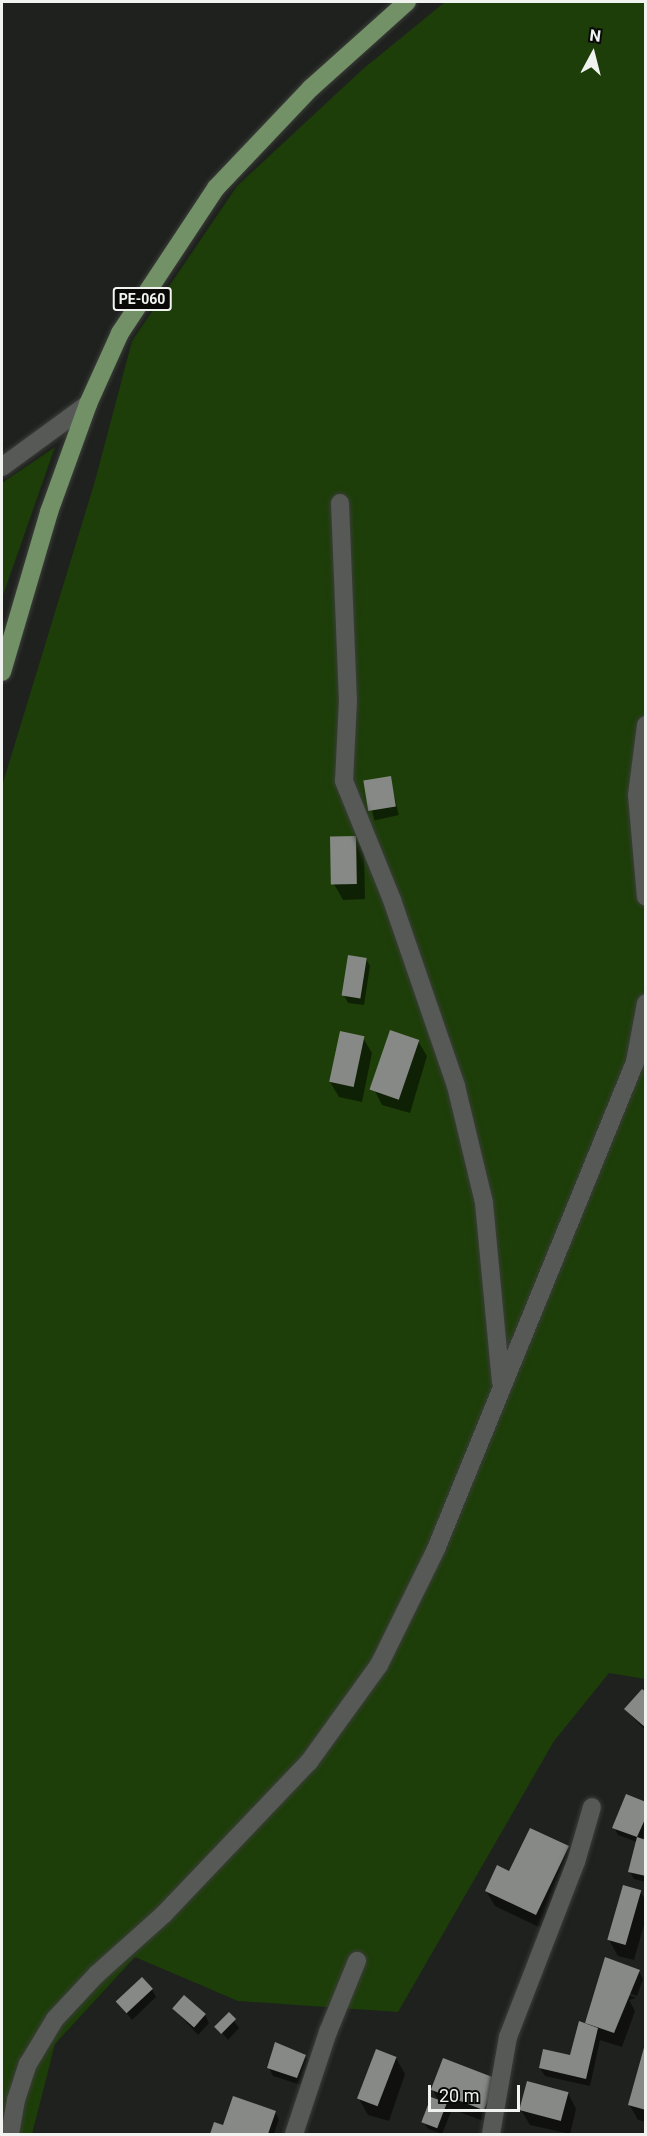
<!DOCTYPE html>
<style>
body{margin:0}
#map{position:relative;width:647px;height:2136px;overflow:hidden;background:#1e211d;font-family:Roboto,sans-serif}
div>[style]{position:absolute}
.green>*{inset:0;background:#1d3e08}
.shadow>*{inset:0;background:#0007;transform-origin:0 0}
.building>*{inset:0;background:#868985;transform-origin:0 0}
.roads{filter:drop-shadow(0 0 2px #3b3d3a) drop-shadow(0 0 2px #3b3d3a)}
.minor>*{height:18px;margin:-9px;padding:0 9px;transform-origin:9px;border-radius:9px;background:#565955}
.major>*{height:18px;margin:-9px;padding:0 9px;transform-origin:9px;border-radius:9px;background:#739166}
span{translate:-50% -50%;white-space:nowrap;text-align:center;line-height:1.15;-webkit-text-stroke:4.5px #090a08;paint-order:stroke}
.shield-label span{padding:2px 4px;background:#090a08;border:2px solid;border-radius:4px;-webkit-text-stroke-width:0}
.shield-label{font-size:14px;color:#f1f3f1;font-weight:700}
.frame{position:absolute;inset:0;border:3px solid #f1f3f1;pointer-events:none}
.north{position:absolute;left:563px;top:24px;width:60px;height:60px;-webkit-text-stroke:4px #090a08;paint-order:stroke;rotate:7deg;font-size:16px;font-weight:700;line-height:24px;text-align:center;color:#f1f3f1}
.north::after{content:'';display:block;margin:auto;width:21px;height:27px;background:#f1f3f1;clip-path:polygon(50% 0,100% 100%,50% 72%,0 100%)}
.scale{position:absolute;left:428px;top:2085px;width:92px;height:27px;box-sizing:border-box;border:3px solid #f1f3f1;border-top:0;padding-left:8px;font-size:18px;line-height:21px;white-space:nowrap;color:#f1f3f1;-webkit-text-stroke:4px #090a08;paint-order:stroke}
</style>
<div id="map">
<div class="green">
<i style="clip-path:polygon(445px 2px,645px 2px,645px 1679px,609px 1673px,554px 1741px,398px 2012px,238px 2001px,135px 1957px,55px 2044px,32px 2134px,2px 2134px,2px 786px,95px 481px,132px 341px,237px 186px,363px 69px)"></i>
<i style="clip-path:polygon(55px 447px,2px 598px,2px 483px)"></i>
</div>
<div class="shadow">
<i style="left:390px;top:777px;width:39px;height:25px;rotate:77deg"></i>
<i style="clip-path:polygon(355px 837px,364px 853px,365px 899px,343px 900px,334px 884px)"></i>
<i style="clip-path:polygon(366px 959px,370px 966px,364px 1005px,348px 1003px,344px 995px)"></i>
<i style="clip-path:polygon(363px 1038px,372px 1053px,362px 1102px,339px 1097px,330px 1082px)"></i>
<i style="clip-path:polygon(418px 1041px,427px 1056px,410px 1113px,382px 1105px,374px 1089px)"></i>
<i style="clip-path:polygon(646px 1694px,646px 1731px,625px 1709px)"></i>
<i style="clip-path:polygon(646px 1804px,643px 1840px,646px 1882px,634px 1879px,630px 1872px,637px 1842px,618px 1835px,614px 1827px)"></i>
<i style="clip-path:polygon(568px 1847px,577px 1863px,545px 1930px,495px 1906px,486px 1891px,510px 1873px)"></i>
<i style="clip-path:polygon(640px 1891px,646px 1901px,646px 1918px,634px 1960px,618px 1956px,609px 1940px)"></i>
<i style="clip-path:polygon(606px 1959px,639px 1971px,643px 1979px,637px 1996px,601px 1983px,636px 1998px,629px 2000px,635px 2011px,622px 2047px,600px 2040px,590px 2086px,545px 2076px,540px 2068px,572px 2057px,589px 2027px,587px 2023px)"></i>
<i style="clip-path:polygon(152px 1990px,156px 1997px,132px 2020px,118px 2002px)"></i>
<i style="clip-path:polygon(174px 2009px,205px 2015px,209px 2023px,198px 2035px)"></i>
<i style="clip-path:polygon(229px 2015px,239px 2028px,228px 2040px,217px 2027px)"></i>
<i style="clip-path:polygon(646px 2048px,646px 2122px,638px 2120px,629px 2104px)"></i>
<i style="clip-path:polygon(305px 2056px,310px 2063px,301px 2085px,273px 2076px,269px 2068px)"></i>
<i style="clip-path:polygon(396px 2058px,405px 2074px,389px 2121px,368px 2115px,359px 2099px)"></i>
<i style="clip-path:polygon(494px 2079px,492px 2124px,448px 2108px,451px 2112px,442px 2134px,428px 2129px,424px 2122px,439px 2102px,433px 2090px)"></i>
<i style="clip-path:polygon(568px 2093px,576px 2109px,570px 2134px,530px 2125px,521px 2110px)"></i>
<i style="clip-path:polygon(275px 2112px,279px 2119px,274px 2134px,211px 2134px,215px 2124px,224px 2127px)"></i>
</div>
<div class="building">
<i style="left:391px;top:776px;width:31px;height:28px;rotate:81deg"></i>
<i style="left:356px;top:836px;width:48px;height:26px;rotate:89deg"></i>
<i style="left:348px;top:955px;width:19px;height:41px;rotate:9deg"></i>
<i style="left:390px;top:1030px;width:31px;height:63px;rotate:19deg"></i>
<i style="left:340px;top:1031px;width:25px;height:52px;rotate:12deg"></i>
<i style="clip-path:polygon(642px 1689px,646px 1692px,646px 1728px,624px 1709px)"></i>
<i style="clip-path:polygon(626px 1794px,646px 1802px,646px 1817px,637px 1837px,612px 1828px)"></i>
<i style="clip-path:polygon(530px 1828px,569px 1846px,536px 1915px,485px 1891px,497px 1865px,509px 1871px)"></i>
<i style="clip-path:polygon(637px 1837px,646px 1840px,646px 1876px,628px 1872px)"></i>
<i style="left:623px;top:1885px;width:19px;height:57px;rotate:16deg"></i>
<i style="clip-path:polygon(605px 1957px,640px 1970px,614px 2033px,585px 2023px)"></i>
<i style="left:142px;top:1977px;width:16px;height:36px;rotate:47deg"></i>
<i style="left:184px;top:1995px;width:29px;height:18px;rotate:41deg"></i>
<i style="left:229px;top:2012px;width:10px;height:21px;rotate:45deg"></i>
<i style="clip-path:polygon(579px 2021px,598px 2028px,586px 2079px,539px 2068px,543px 2049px,570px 2055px)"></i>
<i style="clip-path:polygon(275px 2042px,306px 2055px,297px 2078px,267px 2068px)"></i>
<i style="clip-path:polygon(645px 2044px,646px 2044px,646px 2110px,628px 2105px)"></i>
<i style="left:376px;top:2049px;width:22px;height:53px;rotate:21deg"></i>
<i style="left:443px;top:2058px;width:57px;height:34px;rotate:21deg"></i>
<i style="left:527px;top:2081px;width:43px;height:30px;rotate:15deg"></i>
<i style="clip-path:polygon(233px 2096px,276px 2111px,268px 2134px,210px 2134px,214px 2122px,223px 2125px)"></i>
<i style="left:431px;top:2097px;width:17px;height:27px;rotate:21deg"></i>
</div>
<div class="roads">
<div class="minor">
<i style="left:2px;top:467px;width:107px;rotate:-36.2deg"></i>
<i style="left:340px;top:503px;width:197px;rotate:87.7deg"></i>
<i style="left:348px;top:700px;width:81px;rotate:92.8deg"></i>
<i style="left:344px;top:781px;width:128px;rotate:68deg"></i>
<i style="left:392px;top:900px;width:197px;rotate:71deg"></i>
<i style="left:456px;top:1086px;width:120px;rotate:76.5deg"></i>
<i style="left:484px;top:1203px;width:180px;rotate:84.6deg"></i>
<i style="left:646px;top:725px;width:71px;rotate:97.3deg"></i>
<i style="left:637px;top:795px;width:102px;rotate:85deg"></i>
<i style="left:10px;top:2134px;width:35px;rotate:-80deg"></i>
<i style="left:16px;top:2100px;width:38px;rotate:-72deg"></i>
<i style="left:28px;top:2064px;width:52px;rotate:-59deg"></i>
<i style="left:55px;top:2019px;width:62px;rotate:-47deg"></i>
<i style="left:97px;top:1974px;width:90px;rotate:-41.8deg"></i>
<i style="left:164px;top:1914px;width:210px;rotate:-46.4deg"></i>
<i style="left:309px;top:1762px;width:120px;rotate:-54.2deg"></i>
<i style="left:379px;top:1665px;width:129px;rotate:-63.8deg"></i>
<i style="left:436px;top:1549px;width:526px;rotate:-67.77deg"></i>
<i style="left:635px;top:1062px;width:60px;rotate:-79.4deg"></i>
<i style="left:294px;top:2134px;width:108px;rotate:-71.6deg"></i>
<i style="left:328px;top:2032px;width:77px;rotate:-67.8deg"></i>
<i style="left:491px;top:2134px;width:98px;rotate:-80.1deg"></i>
<i style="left:508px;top:2037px;width:188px;rotate:-68.8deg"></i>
<i style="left:576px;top:1862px;width:57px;rotate:-73.8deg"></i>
</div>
<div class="major">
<i style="left:2px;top:672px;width:167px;rotate:-73.6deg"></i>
<i style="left:49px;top:512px;width:115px;rotate:-70.1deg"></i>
<i style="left:88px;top:404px;width:78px;rotate:-65.7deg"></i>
<i style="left:120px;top:333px;width:174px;rotate:-56.5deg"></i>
<i style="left:216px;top:188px;width:138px;rotate:-46.5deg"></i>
<i style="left:311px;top:88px;width:129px;rotate:-41.9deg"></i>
</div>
</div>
<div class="shield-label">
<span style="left:142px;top:299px">PE-060</span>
</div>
<div class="frame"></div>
<div class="north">N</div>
<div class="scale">20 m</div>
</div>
